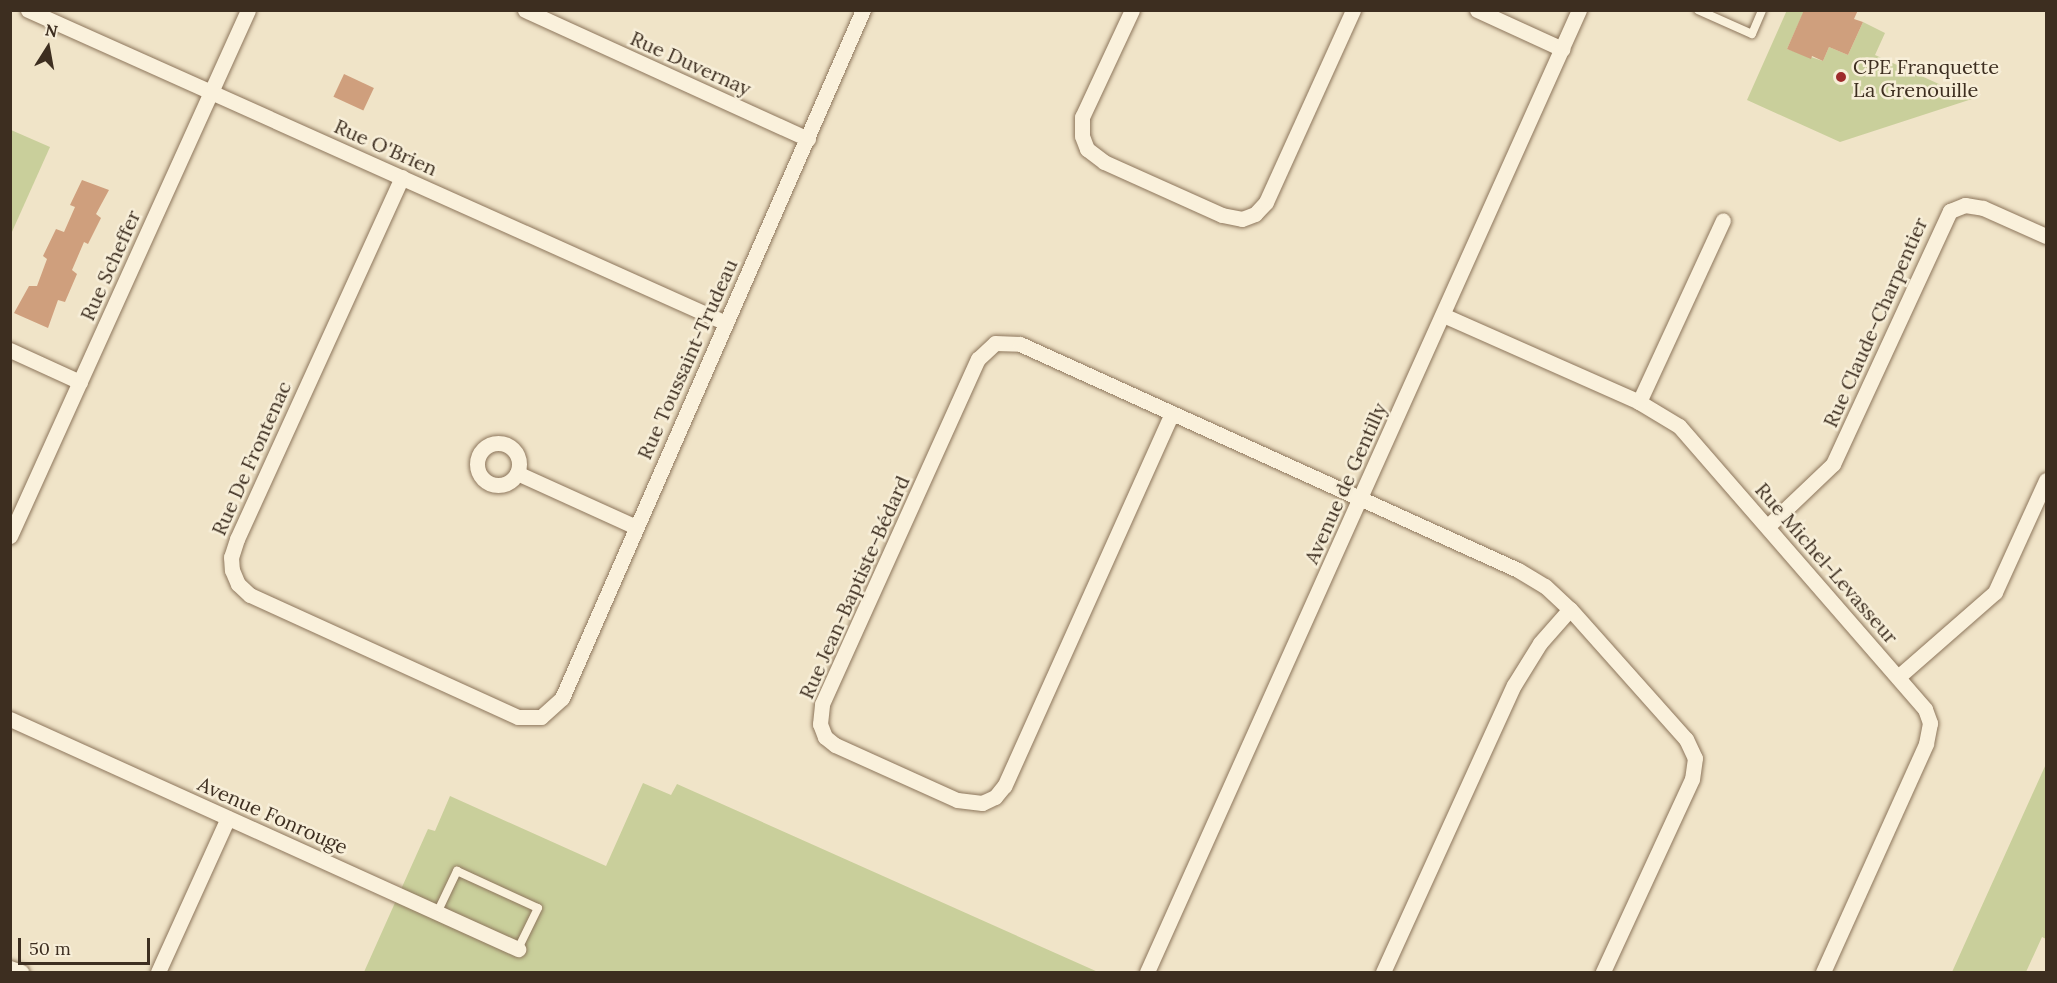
<!DOCTYPE html>
<meta charset="utf-8">
<style>
body{margin:0}
#map{position:relative;width:2057px;height:983px;overflow:hidden;background:#f0e4c8;font-family:Lora,serif}
div>[style]{position:absolute}
.green>*{inset:0;background:#c9cf9b}
.building>*{inset:0;background:#cf9f7d;transform-origin:0 0}
.roads{filter:drop-shadow(0 0 2px #8d765c) drop-shadow(0 0 2px #8d765c)}
.lane>*{height:8px;margin:-4px;padding:0 4px;transform-origin:4px;border-radius:4px;background:#faf1dc}
.street>*{height:15px;margin:-7.5px;padding:0 7.5px;transform-origin:7.5px;border-radius:7.5px;background:#faf1dc}
.street>.ring{margin:-7.5px;padding:0;box-sizing:content-box;background:none;border:15px solid #faf1dc;border-radius:50%}
.dots>*{width:16px;height:16px;translate:-50% -50%;box-sizing:border-box;border:3px solid #f7eed8;border-radius:50%}
span{translate:-50% -50%;white-space:nowrap;text-align:center;line-height:1.15;-webkit-text-stroke:5px #f7eed8;paint-order:stroke}
.street-label{font-size:20px;color:#3d2e20}
.poi-label{font-size:20px;color:#3d2e20}
.left{translate:0 -50%;text-align:left}
.frame{position:absolute;inset:0;border:12px solid #3d2e20;pointer-events:none}
.north{position:absolute;left:18px;top:18px;width:60px;height:60px;-webkit-text-stroke:4px #f7eed8;paint-order:stroke;rotate:11deg;font-size:16px;font-weight:700;line-height:24px;text-align:center;color:#3d2e20}
.north::after{content:'';display:block;margin:auto;width:21px;height:27px;background:#3d2e20;clip-path:polygon(50% 0,100% 100%,50% 72%,0 100%)}
.scale{position:absolute;left:18px;top:938px;width:132px;height:27px;box-sizing:border-box;border:3px solid #3d2e20;border-top:0;padding-left:8px;font-size:18px;line-height:21px;white-space:nowrap;color:#3d2e20;-webkit-text-stroke:4px #f7eed8;paint-order:stroke}
</style>
<div id="map">
<div class="green">
<i style="clip-path:polygon(1787px 10px,1804px 11px,1787px 49px,1823px 61px,1829px 47px,1848px 55px,1863px 22px,1885px 33px,1875px 55px,1972px 99px,1840px 142px,1747px 100px)"></i>
<i style="clip-path:polygon(11px 130px,50px 147px,11px 234px)"></i>
<i style="clip-path:polygon(2046px 764px,2046px 939px,2042px 937px,2026px 972px,1952px 972px)"></i>
<i style="clip-path:polygon(643px 783px,671px 795px,677px 784px,1098px 972px,364px 972px,428px 829px,435px 831px,450px 796px,606px 866px)"></i>
</div>
<div class="building">
<i style="clip-path:polygon(1804px 10px,1858px 10px,1854px 19px,1863px 22px,1848px 55px,1829px 47px,1823px 61px,1812px 56px,1811px 59px,1787px 49px)"></i>
<i style="left:344px;top:74px;width:33px;height:25px;rotate:25deg"></i>
<i style="clip-path:polygon(82px 180px,109px 190px,96px 214px,101px 218px,88px 244px,84px 242px,72px 270px,77px 274px,65px 302px,58px 300px,48px 328px,14px 313px,29px 286px,37px 286px,47px 259px,43px 256px,56px 229px,64px 232px,75px 207px,70px 205px)"></i>
</div>
<div class="roads">
<div class="lane">
<i style="left:1698px;top:10px;width:59px;rotate:24deg"></i>
<i style="left:1752px;top:34px;width:26px;rotate:-67deg"></i>
<i style="left:437px;top:913px;width:47px;rotate:-64.5deg"></i>
<i style="left:457px;top:871px;width:89px;rotate:24.6deg"></i>
<i style="left:538px;top:908px;width:46px;rotate:116deg"></i>
</div>
<div class="street">
<i style="left:28px;top:10px;width:765px;rotate:24.15deg"></i>
<i style="left:525px;top:10px;width:311px;rotate:24.5deg"></i>
<i style="left:1132px;top:10px;width:118px;rotate:115deg"></i>
<i style="left:1082px;top:117px;width:19px;rotate:90deg"></i>
<i style="left:1082px;top:136px;width:14px;rotate:69deg"></i>
<i style="left:1087px;top:149px;width:21px;rotate:37deg"></i>
<i style="left:1104px;top:162px;width:129px;rotate:24.2deg"></i>
<i style="left:1222px;top:215px;width:20px;rotate:11deg"></i>
<i style="left:1242px;top:219px;width:14px;rotate:-21deg"></i>
<i style="left:1255px;top:214px;width:16px;rotate:-47deg"></i>
<i style="left:1266px;top:202px;width:211px;rotate:-65.6deg"></i>
<i style="left:1477px;top:10px;width:94px;rotate:24.6deg"></i>
<i style="left:402px;top:177px;width:398px;rotate:114.5deg"></i>
<i style="left:237px;top:539px;width:19px;rotate:108deg"></i>
<i style="left:231px;top:557px;width:13px;rotate:86deg"></i>
<i style="left:232px;top:570px;width:15px;rotate:67deg"></i>
<i style="left:238px;top:584px;width:16px;rotate:43deg"></i>
<i style="left:250px;top:595px;width:294px;rotate:24.5deg"></i>
<i style="left:518px;top:717px;width:23px"></i>
<i style="left:541px;top:717px;width:28px;rotate:-42deg"></i>
<i style="left:562px;top:698px;width:751px;rotate:-66.37deg"></i>
<i style="left:1443px;top:315px;width:214px;rotate:23.9deg"></i>
<i style="left:1639px;top:402px;width:47px;rotate:31deg"></i>
<i style="left:1679px;top:426px;width:375px;rotate:49deg"></i>
<i style="left:1925px;top:709px;width:15px;rotate:70deg"></i>
<i style="left:1930px;top:723px;width:21px;rotate:101deg"></i>
<i style="left:1926px;top:744px;width:250px;rotate:114.3deg"></i>
<i style="left:10px;top:350px;width:77px;rotate:24.6deg"></i>
<i style="left:1639px;top:402px;width:200px;rotate:-65.2deg"></i>
<i style="left:1172px;top:413px;width:409px;rotate:114.2deg"></i>
<i style="left:1004px;top:786px;width:14px;rotate:129deg"></i>
<i style="left:995px;top:797px;width:14px;rotate:155deg"></i>
<i style="left:982px;top:803px;width:25px;rotate:-173deg"></i>
<i style="left:957px;top:800px;width:134px;rotate:-155.7deg"></i>
<i style="left:835px;top:745px;width:13px;rotate:-141deg"></i>
<i style="left:825px;top:737px;width:14px;rotate:-111deg"></i>
<i style="left:820px;top:724px;width:20px;rotate:-84deg"></i>
<i style="left:822px;top:704px;width:379px;rotate:-65.7deg"></i>
<i style="left:978px;top:359px;width:23px;rotate:-43deg"></i>
<i style="left:995px;top:343px;width:25px;rotate:2deg"></i>
<i style="left:1020px;top:344px;width:547px;rotate:24.41deg"></i>
<i style="left:1518px;top:570px;width:31px;rotate:31deg"></i>
<i style="left:1545px;top:586px;width:34px;rotate:43deg"></i>
<i style="left:1570px;top:609px;width:174px;rotate:48.3deg"></i>
<i style="left:1686px;top:739px;width:21px;rotate:65deg"></i>
<i style="left:1695px;top:758px;width:21px;rotate:98deg"></i>
<i style="left:1692px;top:779px;width:213px;rotate:114.8deg"></i>
<i class="ring" style="left:477px;top:443px;width:27px;height:27px"></i>
<i style="left:517px;top:473px;width:131px;rotate:24.4deg"></i>
<i style="left:1768px;top:526px;width:90px;rotate:-43.6deg"></i>
<i style="left:1833px;top:464px;width:279px;rotate:-65.2deg"></i>
<i style="left:1950px;top:211px;width:16px;rotate:-22deg"></i>
<i style="left:1965px;top:205px;width:18px;rotate:9deg"></i>
<i style="left:1983px;top:208px;width:69px;rotate:24deg"></i>
<i style="left:10px;top:536px;width:577px;rotate:-65.65deg"></i>
<i style="left:1898px;top:677px;width:129px;rotate:-41.2deg"></i>
<i style="left:1995px;top:592px;width:123px;rotate:-65.5deg"></i>
<i style="left:10px;top:719px;width:558px;rotate:24.36deg"></i>
<i style="left:10px;top:968px;width:12px;rotate:20deg"></i>
<i style="left:158px;top:972px;width:169px;rotate:-65.6deg"></i>
<i style="left:1147px;top:972px;width:1055px;rotate:-65.82deg"></i>
<i style="left:1383px;top:972px;width:315px;rotate:-65.5deg"></i>
<i style="left:1514px;top:685px;width:49px;rotate:-58.2deg"></i>
<i style="left:1540px;top:643px;width:45px;rotate:-48.6deg"></i>
</div>
</div>
<div class="dots">
<i style="left:1841px;top:77px;background:#9e2a2b"></i>
</div>
<div class="street-label">
<span style="left:691px;top:63px;rotate:24deg">Rue Duvernay</span>
<span style="left:386px;top:147px;rotate:24deg">Rue O'Brien</span>
<span style="left:110px;top:265px;rotate:-66deg">Rue Scheffer</span>
<span style="left:1875px;top:322px;rotate:-66deg">Rue Claude-Charpentier</span>
<span style="left:687px;top:359px;rotate:-66deg">Rue Toussaint-Trudeau</span>
<span style="left:251px;top:458px;rotate:-66deg">Rue De Frontenac</span>
<span style="left:1345px;top:483px;rotate:-66deg">Avenue de Gentilly</span>
<span style="left:1827px;top:563px;rotate:49deg">Rue Michel-Levasseur</span>
<span style="left:854px;top:587px;rotate:-66deg">Rue Jean-Baptiste-Bédard</span>
<span style="left:273px;top:815px;rotate:24deg">Avenue Fonrouge</span>
</div>
<div class="poi-label">
<span class="left" style="left:1853px;top:78px">CPE Franquette<br>La Grenouille</span>
</div>
<div class="frame"></div>
<div class="north">N</div>
<div class="scale">50 m</div>
</div>
